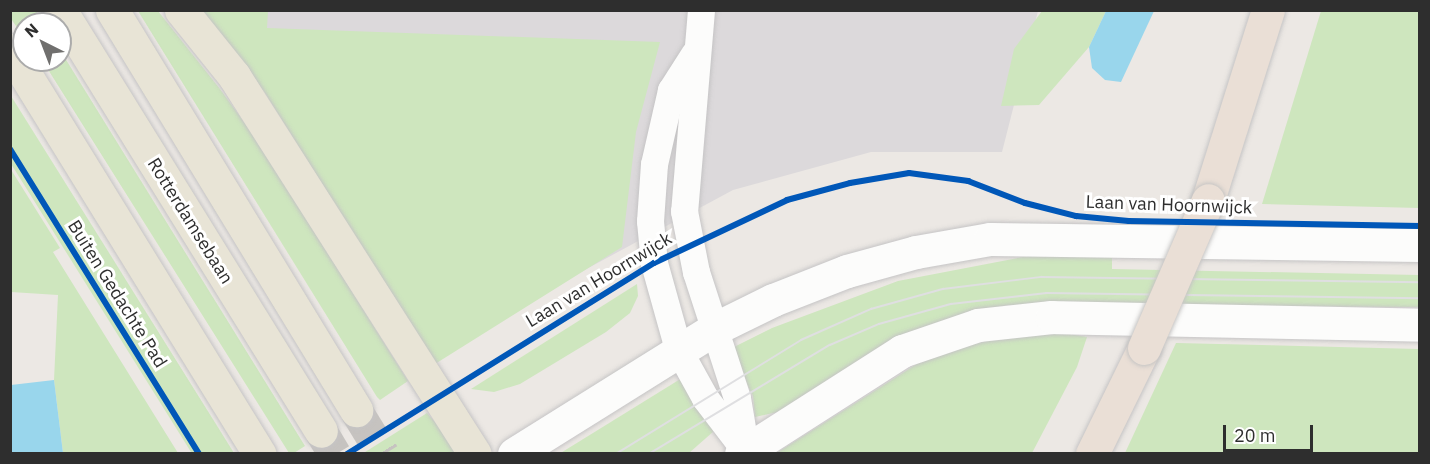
<!DOCTYPE html>
<style>
body{margin:0}
#map{position:relative;width:1430px;height:464px;overflow:hidden;background:#ece8e4;font-family:"IBM Plex Sans",sans-serif}
div>[style]{position:absolute}
.industrial>*{inset:0;background:#dcd9db}
.green>*{inset:0;background:#cee6be;transform-origin:0 0}
.water>*{inset:0;background:#99d6ec}
.primary-tunnel>*{height:33px;margin-top:-16.5px;transform-origin:0;background:repeating-linear-gradient(90deg,#c6c3c0 0 33px,transparent 0 49px)}
.roads{filter:drop-shadow(0 0 2px #c5c4c5) drop-shadow(0 0 2px #c5c4c5)}
.minor>*{height:27px;margin:-13.5px;padding:0 13.5px;transform-origin:13.5px;border-radius:13.5px;background:#fcfcfb}
.secondary>*{height:33px;margin:-16.5px;padding:0 16.5px;transform-origin:16.5px;border-radius:16.5px;background:#fcfcfb}
.primary>*{height:33px;margin:-16.5px;padding:0 16.5px;transform-origin:16.5px;border-radius:16.5px;background:#e8e4d6}
.motorway>*{height:33px;margin:-16.5px;padding:0 16.5px;transform-origin:16.5px;border-radius:16.5px;background:#eadfd6}
.tram>*{height:1.5px;margin:-0.75px;padding:0 0.75px;transform-origin:0.75px;border-radius:0.75px;background:#dfdfe1}
.bridges{filter:drop-shadow(0 0 2px #c6c5c4) drop-shadow(0 0 2px #c6c5c4)}
.motorway-bridge>*{height:33px;margin:-16.5px;padding:0 16.5px;transform-origin:16.5px;border-radius:16.5px;background:#eadfd6}
.cycleway>*{height:6px;margin:-3px;padding:0 3px;transform-origin:3px;border-radius:3px;background:#0057b8}
span{translate:-50% -50%;white-space:nowrap;text-align:center;line-height:1.15;-webkit-text-stroke:6px #fff;paint-order:stroke}
.street-label{font-size:18px;color:#2e2e2e}
.frame{position:absolute;inset:0;border:12px solid #2e2e2e;pointer-events:none}
.north{position:absolute;left:12px;top:12px;width:60px;height:60px;box-sizing:border-box;background:#fff;border:2px solid #ababab;border-radius:50%;rotate:318deg;font-size:16px;font-weight:700;line-height:24px;text-align:center;color:#2e2e2e}
.north::after{content:'';display:block;margin:auto;width:21px;height:27px;background:#706f6e;clip-path:polygon(50% 0,100% 100%,50% 72%,0 100%)}
.scale{position:absolute;left:1223px;top:425px;width:90px;height:27px;box-sizing:border-box;border:3px solid #2e2e2e;border-top:0;padding-left:8px;font-size:18px;line-height:21px;white-space:nowrap;color:#2e2e2e;-webkit-text-stroke:4px #fff;paint-order:stroke}
</style>
<div id="map">
<div class="industrial">
<i style="clip-path:polygon(213px 11px,1038px 11px,1002px 152px,871px 152px,733px 190px,462px 336px)"></i>
</div>
<div class="green">
<i style="clip-path:polygon(11px 10px,36px 11px,44px 24px,24px 24px,24px 37px,11px 19px)"></i>
<i style="clip-path:polygon(138px 11px,158px 11px,220px 89px,254px 136px,408px 381px,380px 400px,377px 397px)"></i>
<i style="clip-path:polygon(203px 11px,268px 11px,267px 28px,660px 42px,636px 132px,622px 247px,435px 364px,265px 93px)"></i>
<i style="clip-path:polygon(1042px 11px,1106px 11px,1089px 47px,1039px 105px,1001px 106px,1014px 49px)"></i>
<i style="clip-path:polygon(1321px 11px,1419px 11px,1419px 208px,1262px 204px)"></i>
<i style="clip-path:polygon(60px 50px,305px 446px,294px 453px,289px 453px,42px 60px,60px 60px)"></i>
<i style="left:11px;top:96px;width:420px;height:36px;rotate:58deg"></i>
<i style="clip-path:polygon(10px 168px,60px 248px,53px 252px,178px 453px,63px 453px,54px 380px,58px 295px,11px 292px)"></i>
<i style="clip-path:polygon(1028px 256px,1112px 257px,1112px 269px,1419px 275px,1419px 307px,1008px 305px,964px 314px,782px 411px,755px 417px,753px 396px,730px 349px,772px 328px,898px 281px)"></i>
<i style="clip-path:polygon(637px 284px,638px 296px,630px 313px,606px 332px,520px 384px,494px 392px,471px 389px)"></i>
<i style="clip-path:polygon(1041px 329px,1087px 337px,1077px 367px,1032px 453px,775px 454px,920px 362px,956px 348px)"></i>
<i style="clip-path:polygon(1176px 343px,1419px 349px,1419px 453px,1125px 453px)"></i>
<i style="clip-path:polygon(682px 378px,714px 431px,689px 453px,559px 454px)"></i>
<i style="clip-path:polygon(427px 413px,463px 454px,362px 454px)"></i>
</div>
<div class="water">
<i style="clip-path:polygon(1106px 11px,1154px 11px,1121px 82px,1105px 80px,1092px 68px,1089px 47px)"></i>
<i style="clip-path:polygon(54px 380px,63px 453px,11px 453px,11px 385px)"></i>
</div>
<div class="primary-tunnel">
<i style="left:356px;top:410px;width:52px;rotate:58.5deg"></i>
<i style="left:321px;top:431px;width:27px;rotate:59deg"></i>
</div>
<div class="roads">
<div class="minor">
<i style="left:701px;top:10px;width:202px;rotate:94.8deg"></i>
<i style="left:684px;top:211px;width:62px;rotate:78.9deg"></i>
<i style="left:696px;top:272px;width:133px;rotate:72deg"></i>
<i style="left:737px;top:398px;width:54px;rotate:80.4deg"></i>
<i style="left:694px;top:54px;width:43px;rotate:122.6deg"></i>
<i style="left:671px;top:90px;width:76px;rotate:102.9deg"></i>
<i style="left:654px;top:164px;width:57px;rotate:94deg"></i>
<i style="left:650px;top:221px;width:42px;rotate:84.6deg"></i>
<i style="left:654px;top:263px;width:89px;rotate:74.4deg"></i>
<i style="left:678px;top:349px;width:56px;rotate:61.1deg"></i>
<i style="left:705px;top:398px;width:64px;rotate:52.6deg"></i>
</div>
<div class="secondary">
<i style="left:514px;top:454px;width:236px;rotate:-32deg"></i>
<i style="left:714px;top:329px;width:66px;rotate:-26.2deg"></i>
<i style="left:773px;top:300px;width:79px;rotate:-21.4deg"></i>
<i style="left:847px;top:271px;width:72px;rotate:-15.4deg"></i>
<i style="left:916px;top:252px;width:75px;rotate:-10deg"></i>
<i style="left:990px;top:239px;width:430px;rotate:0.8deg"></i>
<i style="left:741px;top:454px;width:191px;rotate:-32.6deg"></i>
<i style="left:902px;top:351px;width:80px;rotate:-18.9deg"></i>
<i style="left:978px;top:325px;width:74px;rotate:-6.2deg"></i>
<i style="left:1052px;top:317px;width:368px;rotate:1.2deg"></i>
</div>
<div class="primary">
<i style="left:60px;top:10px;width:495px;rotate:58.2deg"></i>
<i style="left:112px;top:10px;width:469px;rotate:58.6deg"></i>
<i style="left:181px;top:10px;width:85px;rotate:51.2deg"></i>
<i style="left:234px;top:76px;width:448px;rotate:57.5deg"></i>
<i style="left:10px;top:50px;width:475px;rotate:58.3deg"></i>
</div>
<div class="motorway">
<i style="left:1208px;top:200px;width:199px;rotate:-72.5deg"></i>
<i style="left:1092px;top:454px;width:118px;rotate:-63.9deg"></i>
</div>
</div>
<div class="tram">
<i style="left:616px;top:454px;width:217px;rotate:-31.6deg"></i>
<i style="left:801px;top:340px;width:77px;rotate:-23.9deg"></i>
<i style="left:871px;top:309px;width:75px;rotate:-15.5deg"></i>
<i style="left:943px;top:289px;width:99px;rotate:-7deg"></i>
<i style="left:1041px;top:277px;width:379px;rotate:0.8deg"></i>
<i style="left:649px;top:454px;width:211px;rotate:-31.1deg"></i>
<i style="left:830px;top:345px;width:53px;rotate:-23.2deg"></i>
<i style="left:879px;top:324px;width:75px;rotate:-15.5deg"></i>
<i style="left:951px;top:304px;width:96px;rotate:-6.6deg"></i>
<i style="left:1046px;top:293px;width:374px;rotate:0.8deg"></i>
</div>
<div class="bridges">
<div class="motorway-bridge">
<i style="left:1144px;top:348px;width:161px;rotate:-66.6deg"></i>
</div>
</div>
<div class="cycleway">
<i style="left:10px;top:149px;width:359px;rotate:58.2deg"></i>
<i style="left:347px;top:454px;width:362px;rotate:-31.9deg"></i>
<i style="left:654px;top:263px;width:147px;rotate:-25.3deg"></i>
<i style="left:787px;top:200px;width:65px;rotate:-15.1deg"></i>
<i style="left:850px;top:183px;width:60px;rotate:-9.6deg"></i>
<i style="left:909px;top:173px;width:60px;rotate:7.7deg"></i>
<i style="left:968px;top:181px;width:61px;rotate:21.1deg"></i>
<i style="left:1025px;top:203px;width:53px;rotate:14.3deg"></i>
<i style="left:1076px;top:216px;width:53px;rotate:5.4deg"></i>
<i style="left:1129px;top:221px;width:291px;rotate:1deg"></i>
</div>
<div class="street-label">
<span style="left:1169px;top:205px;rotate:2deg">Laan van Hoornwijck</span>
<span style="left:190px;top:221px;rotate:58deg">Rotterdamsebaan</span>
<span style="left:599px;top:280px;rotate:-31deg">Laan van Hoornwijck</span>
<span style="left:117px;top:294px;rotate:58deg">Buiten Gedachte Pad</span>
</div>
<div class="frame"></div>
<div class="north">N</div>
<div class="scale">20 m</div>
</div>
